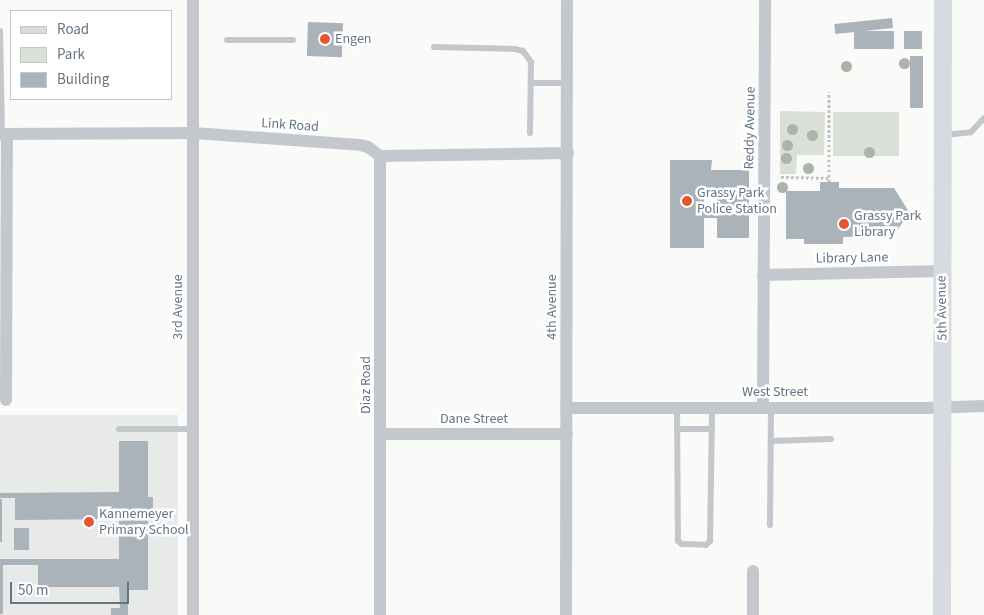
<!DOCTYPE html>
<style>
body{margin:0}
#map{position:relative;width:984px;height:615px;overflow:hidden;background:#fafaf8;font-family:"Source Sans 3",sans-serif}
div>[style]{position:absolute}
.built>*{inset:0;background:#e8e9e9;transform-origin:0 0}
.green>*{inset:0;background:#dadfd7;transform-origin:0 0}
.building>*{inset:0;background:#aab3b9;transform-origin:0 0}
.path>*{height:3px;margin-top:-1.5px;transform-origin:0;background:repeating-linear-gradient(90deg,#bbbfc2 0 2.5px,transparent 0 5px)}
.service>*{height:6px;margin:-3px;padding:0 3px;transform-origin:3px;border-radius:3px;background:#c3c8cc}
.minor>*{height:12px;margin:-6px;padding:0 6px;transform-origin:6px;border-radius:6px;background:#c3c8cc}
.secondary>*{height:18px;margin:-9px;padding:0 9px;transform-origin:9px;border-radius:9px;background:#d6dbdf}
.trees>*{width:11px;height:11px;margin:-5.5px;border-radius:50%;background:#aab4a7}
.dots>*{width:14px;height:14px;translate:-50% -50%;box-sizing:border-box;border:2px solid #fff;border-radius:50%}
span{translate:-50% -50%;white-space:nowrap;text-align:center;line-height:1.15;-webkit-text-stroke:5px #fff;paint-order:stroke}
.poi-label{font-size:14px;color:#657683}
.left{translate:0 -50%;text-align:left}
.street-label{font-size:14px;color:#657683}
.legend{position:absolute;left:10px;top:10px;width:162px;height:90px;box-sizing:border-box;background:#fff;border:1px solid #c1c8cd;margin:0;padding:6px 9px;list-style:none;font-size:15px;color:#657683}
.legend li{display:flex;align-items:center;gap:10px;height:25px}
.legend b{width:25px;border:1px solid #c1c8cd}
.scale{position:absolute;left:10px;top:582px;width:119px;height:22px;box-sizing:border-box;border:2px solid #657683;border-top:0;padding-left:6px;font-size:15px;line-height:18px;white-space:nowrap;color:#657683;-webkit-text-stroke:4px #fff;paint-order:stroke}
</style>
<div id="map">
<div class="built">
<i style="left:178px;top:415px;width:200px;height:178px;rotate:90deg"></i>
</div>
<div class="green">
<i style="clip-path:polygon(780px 111px,825px 112px,824px 155px,797px 155px,796px 174px,780px 174px)"></i>
<i style="left:833px;top:112px;width:66px;height:44px"></i>
</div>
<div class="building">
<i style="left:892px;top:18px;width:10px;height:58px;rotate:84deg"></i>
<i style="left:308px;top:22px;width:35px;height:34px;rotate:2deg"></i>
<i style="left:894px;top:31px;width:18px;height:40px;rotate:90deg"></i>
<i style="left:904px;top:31px;width:18px;height:18px"></i>
<i style="left:910px;top:56px;width:13px;height:52px"></i>
<i style="clip-path:polygon(evenodd,670px 160px,712px 160px,711px 170px,749px 170px,749px 238px,717px 238px,717px 218px,704px 218px,704px 248px,670px 248px,670px 160px,704px 191px,717px 191px,717px 212px,704px 212px,704px 191px)"></i>
<i style="clip-path:polygon(820px 182px,839px 182px,839px 188px,894px 188px,909px 212px,894px 236px,843px 237px,843px 244px,804px 244px,804px 239px,786px 239px,786px 191px,820px 191px)"></i>
<i style="clip-path:polygon(119px 441px,148px 441px,148px 497px,153px 497px,153px 518px,148px 518px,148px 590px,128px 590px,128px 615px,111px 615px,111px 608px,120px 608px,119px 587px,38px 587px,38px 565px,3px 565px,3px 614px,0 614px,0 559px,119px 559px,119px 519px,15px 520px,15px 498px,0 498px,0 493px,119px 492px)"></i>
<i style="left:0;top:499px;width:2px;height:43px"></i>
<i style="left:14px;top:528px;width:15px;height:22px"></i>
</div>
<div class="path">
<i style="left:781px;top:177px;width:48px;rotate:1.2deg"></i>
<i style="left:829px;top:182px;width:90px;rotate:-90deg"></i>
</div>
<div class="service">
<i style="left:0;top:31px;width:103px;rotate:88.9deg"></i>
<i style="left:227px;top:40px;width:66px"></i>
<i style="left:434px;top:47px;width:81px;rotate:1.4deg"></i>
<i style="left:515px;top:49px;width:8px;rotate:14deg"></i>
<i style="left:523px;top:51px;width:14px;rotate:54deg"></i>
<i style="left:531px;top:62px;width:71px;rotate:90.8deg"></i>
<i style="left:531px;top:83px;width:36px"></i>
<i style="left:944px;top:135px;width:27px;rotate:-6deg"></i>
<i style="left:971px;top:132px;width:19px;rotate:-47deg"></i>
<i style="left:677px;top:407px;width:134px;rotate:89.6deg"></i>
<i style="left:678px;top:541px;width:5px;rotate:37deg"></i>
<i style="left:682px;top:544px;width:24px;rotate:2deg"></i>
<i style="left:706px;top:545px;width:6px;rotate:-45deg"></i>
<i style="left:710px;top:541px;width:134px;rotate:-89.1deg"></i>
<i style="left:119px;top:429px;width:74px"></i>
<i style="left:677px;top:429px;width:35px"></i>
<i style="left:771px;top:441px;width:60px;rotate:-1.9deg"></i>
<i style="left:770px;top:525px;width:117px;rotate:-89.5deg"></i>
</div>
<div class="minor">
<i style="left:193px;top:0;width:615px;rotate:90deg"></i>
<i style="left:0;top:134px;width:194px;rotate:-0.3deg"></i>
<i style="left:194px;top:133px;width:166px;rotate:4.1deg"></i>
<i style="left:360px;top:145px;width:8px;rotate:14deg"></i>
<i style="left:368px;top:147px;width:15px;rotate:37deg"></i>
<i style="left:380px;top:156px;width:188px;rotate:-0.9deg"></i>
<i style="left:380px;top:156px;width:459px;rotate:90deg"></i>
<i style="left:763px;top:275px;width:179px;rotate:-1.3deg"></i>
<i style="left:6px;top:400px;width:266px;rotate:-89.8deg"></i>
<i style="left:763px;top:407px;width:407px;rotate:-89.7deg"></i>
<i style="left:566px;top:408px;width:360px"></i>
<i style="left:926px;top:408px;width:58px;rotate:-2deg"></i>
<i style="left:381px;top:434px;width:186px"></i>
<i style="left:566px;top:615px;width:615px;rotate:-89.91deg"></i>
<i style="left:753px;top:615px;width:44px;rotate:-90deg"></i>
</div>
<div class="secondary">
<i style="left:942px;top:615px;width:615px;rotate:-89.91deg"></i>
</div>
<div class="trees">
<i style="left:904px;top:63px"></i>
<i style="left:846px;top:66px"></i>
<i style="left:792px;top:129px"></i>
<i style="left:812px;top:135px"></i>
<i style="left:787px;top:145px"></i>
<i style="left:869px;top:152px"></i>
<i style="left:786px;top:158px"></i>
<i style="left:808px;top:168px"></i>
<i style="left:782px;top:187px"></i>
</div>
<div class="dots">
<i style="left:325px;top:39px;background:#e4572e"></i>
<i style="left:687px;top:201px;background:#e4572e"></i>
<i style="left:844px;top:224px;background:#e4572e"></i>
<i style="left:89px;top:522px;background:#e4572e"></i>
</div>
<div class="poi-label">
<span class="left" style="left:335px;top:39px">Engen</span>
<span class="left" style="left:697px;top:201px">Grassy Park<br>Police Station</span>
<span class="left" style="left:854px;top:224px">Grassy Park<br>Library</span>
<span class="left" style="left:99px;top:522px">Kannemeyer<br>Primary School</span>
</div>
<div class="street-label">
<span style="left:290px;top:125px;rotate:4deg">Link Road</span>
<span style="left:750px;top:128px;rotate:-89deg">Reddy Avenue</span>
<span style="left:852px;top:258px;rotate:-1deg">Library Lane</span>
<span style="left:178px;top:307px;rotate:-90deg">3rd Avenue</span>
<span style="left:552px;top:307px;rotate:-90deg">4th Avenue</span>
<span style="left:942px;top:308px;rotate:-91deg">5th Avenue</span>
<span style="left:366px;top:385px;rotate:-90deg">Diaz Road</span>
<span style="left:775px;top:392px">West Street</span>
<span style="left:474px;top:419px">Dane Street</span>
</div>
<ul class="legend">
<li><b style="height:6px;background:#d6dbdf"></b>Road</li>
<li><b style="height:14px;background:#dadfd7"></b>Park</li>
<li><b style="height:14px;background:#aab3b9"></b>Building</li>
</ul>
<div class="scale">50 m</div>
</div>
